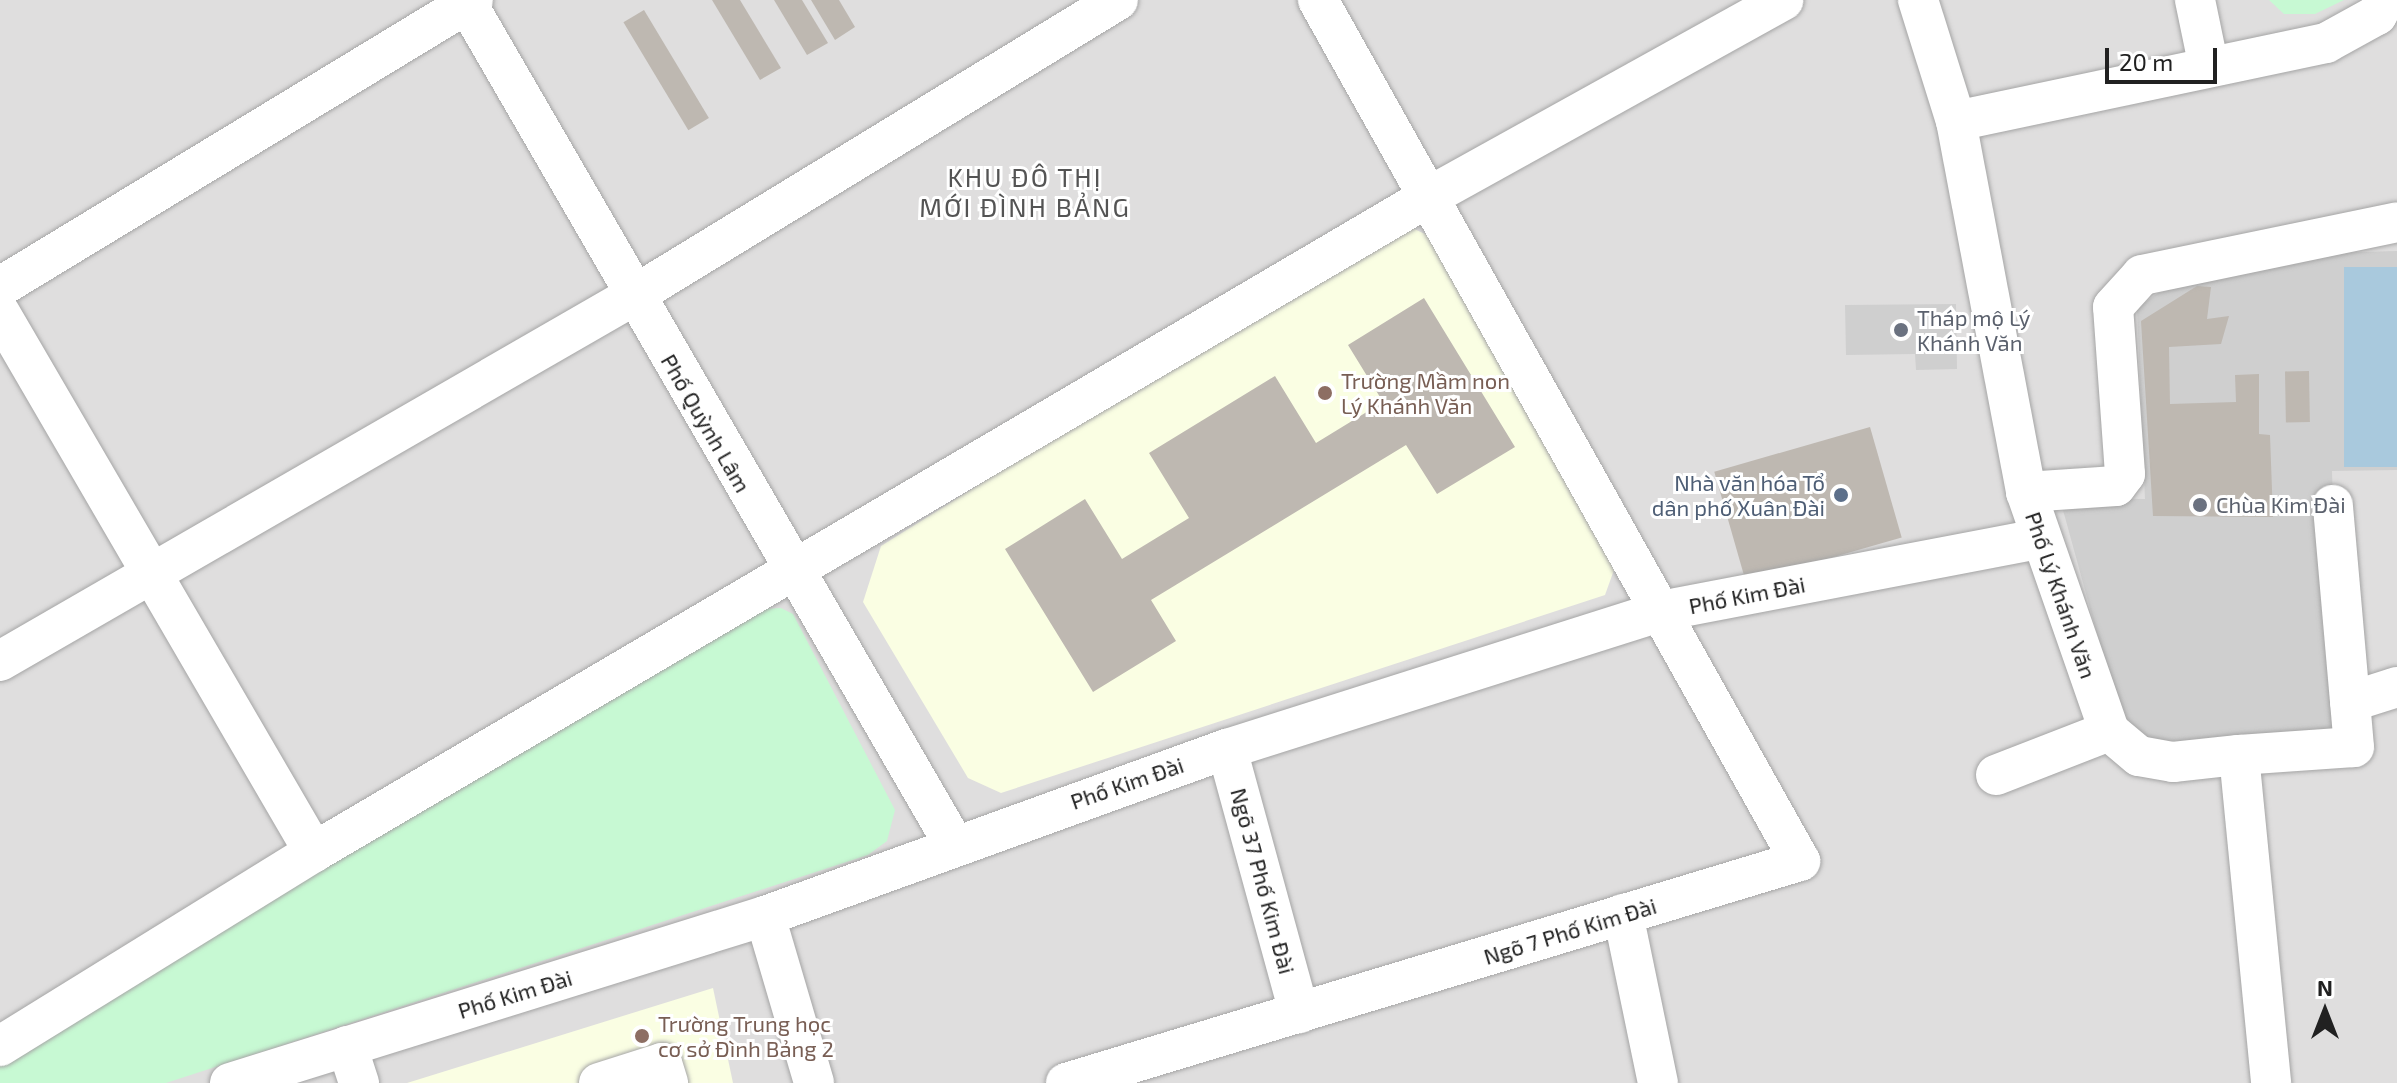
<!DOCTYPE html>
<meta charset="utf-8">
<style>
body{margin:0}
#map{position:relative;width:2397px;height:1083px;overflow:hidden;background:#f1efe7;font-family:"Exo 2",sans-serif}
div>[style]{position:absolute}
.residential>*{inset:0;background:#dfdede;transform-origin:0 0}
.education>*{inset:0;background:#fafee3}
.religious>*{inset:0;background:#cfcfcf}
.park>*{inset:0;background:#c7f9d3}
.water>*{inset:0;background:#a9c9dd;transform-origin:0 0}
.building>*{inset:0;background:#beb8b1;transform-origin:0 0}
.roads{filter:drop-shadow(0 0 2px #a5a5a5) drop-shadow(0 0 2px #a5a5a5)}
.minor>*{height:40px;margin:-20px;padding:0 20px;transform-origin:20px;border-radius:20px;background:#fff}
.dots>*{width:22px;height:22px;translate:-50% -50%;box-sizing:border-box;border:4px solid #fff;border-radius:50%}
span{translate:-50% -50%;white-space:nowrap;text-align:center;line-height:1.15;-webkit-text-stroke:6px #fff;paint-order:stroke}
.worship-label{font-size:22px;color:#5b616d}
.left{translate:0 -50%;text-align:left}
.education-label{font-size:22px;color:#785e54}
.street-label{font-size:22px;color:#212121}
.service-label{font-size:22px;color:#4e5e75}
.right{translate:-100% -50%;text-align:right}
.quarter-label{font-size:26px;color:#545454;letter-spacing:2px}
.north{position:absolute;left:2285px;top:971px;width:80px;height:80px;-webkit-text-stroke:6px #fff;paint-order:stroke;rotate:0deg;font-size:22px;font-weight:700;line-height:32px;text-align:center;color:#212121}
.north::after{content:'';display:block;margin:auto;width:28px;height:36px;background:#212121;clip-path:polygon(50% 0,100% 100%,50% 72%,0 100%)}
.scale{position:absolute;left:2105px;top:48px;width:112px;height:36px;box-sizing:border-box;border:4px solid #212121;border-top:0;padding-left:10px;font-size:24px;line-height:28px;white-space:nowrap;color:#212121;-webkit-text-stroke:6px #fff;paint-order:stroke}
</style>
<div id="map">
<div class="residential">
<i style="left:0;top:0;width:2397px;height:1083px"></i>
</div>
<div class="education">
<i style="clip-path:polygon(1399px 222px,1436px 239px,1619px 556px,1605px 595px,1001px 793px,968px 778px,863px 602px,881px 546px)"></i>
<i style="clip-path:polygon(713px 988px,733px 1083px,407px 1083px)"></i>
</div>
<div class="religious">
<i style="clip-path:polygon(2397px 251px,2397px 470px,2332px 471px,2340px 742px,2166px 751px,2124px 732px,2063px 510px,2073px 498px,2145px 499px,2137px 308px,2158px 293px,2292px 254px)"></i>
<i style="clip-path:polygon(1956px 304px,1957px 369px,1916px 370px,1915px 354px,1846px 355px,1845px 305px)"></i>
</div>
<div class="park">
<i style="clip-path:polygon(2269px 0,2344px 0,2315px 14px,2284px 14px)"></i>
<i style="clip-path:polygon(781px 608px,793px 614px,895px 810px,887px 841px,868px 855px,166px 1083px,0 1083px,0 1057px,765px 609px)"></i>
</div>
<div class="water">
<i style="left:2397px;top:267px;width:200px;height:53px;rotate:90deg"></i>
</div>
<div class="building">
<i style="clip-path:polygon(712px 0,740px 0,781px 68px,760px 80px)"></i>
<i style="clip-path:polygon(774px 0,802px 0,828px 43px,807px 55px)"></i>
<i style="clip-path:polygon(811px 0,839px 0,855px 27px,835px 40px)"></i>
<i style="left:644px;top:10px;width:126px;height:24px;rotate:59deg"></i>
<i style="clip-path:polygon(2197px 286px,2211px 287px,2207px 319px,2229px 316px,2221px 344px,2169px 347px,2170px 404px,2236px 402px,2235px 375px,2259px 374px,2259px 434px,2270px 435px,2273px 517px,2153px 516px,2141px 321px)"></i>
<i style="clip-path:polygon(1424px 298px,1515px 447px,1437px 494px,1406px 445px,1151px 600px,1176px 641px,1093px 692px,1005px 549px,1085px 499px,1122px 559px,1189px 518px,1149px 453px,1275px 376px,1316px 443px,1383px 402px,1348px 345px)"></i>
<i style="left:2309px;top:371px;width:51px;height:24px;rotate:89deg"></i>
<i style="left:1870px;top:427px;width:115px;height:162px;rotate:74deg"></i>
</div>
<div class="roads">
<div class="minor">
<i style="left:465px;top:0;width:974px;rotate:59.93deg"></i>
<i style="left:1918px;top:0;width:127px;rotate:72.6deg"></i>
<i style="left:1956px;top:121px;width:378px;rotate:79.3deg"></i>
<i style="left:2026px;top:492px;width:253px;rotate:70.8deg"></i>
<i style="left:2109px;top:731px;width:39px;rotate:40deg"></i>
<i style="left:2139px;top:756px;width:35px;rotate:10deg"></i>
<i style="left:2173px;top:762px;width:66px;rotate:-6.1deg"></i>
<i style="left:2239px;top:755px;width:330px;rotate:84.4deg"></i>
<i style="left:2195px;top:0;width:64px;rotate:78.3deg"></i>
<i style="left:1956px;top:121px;width:378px;rotate:-11.9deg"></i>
<i style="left:2326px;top:43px;width:58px;rotate:-28.8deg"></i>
<i style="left:2377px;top:15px;width:17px;rotate:-62deg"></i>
<i style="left:0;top:287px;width:553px;rotate:-31.25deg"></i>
<i style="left:0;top:313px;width:624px;rotate:59.78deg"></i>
<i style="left:2026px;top:492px;width:90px;rotate:-3.8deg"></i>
<i style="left:2116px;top:486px;width:15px;rotate:-53deg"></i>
<i style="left:2125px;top:474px;width:167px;rotate:-94.1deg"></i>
<i style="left:2113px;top:307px;width:43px;rotate:-47.8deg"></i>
<i style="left:2142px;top:275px;width:260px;rotate:-11.7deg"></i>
<i style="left:0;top:661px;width:731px;rotate:-29.97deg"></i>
<i style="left:633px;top:296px;width:568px;rotate:-31.4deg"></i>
<i style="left:2350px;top:702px;width:49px;rotate:-17.7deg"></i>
<i style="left:1227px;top:749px;width:274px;rotate:74.7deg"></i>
<i style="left:2239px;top:755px;width:115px;rotate:-4deg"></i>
<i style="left:2354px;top:747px;width:243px;rotate:-95deg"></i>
<i style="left:1996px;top:775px;width:121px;rotate:-21.3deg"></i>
<i style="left:1623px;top:914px;width:173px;rotate:78.3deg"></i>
<i style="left:765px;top:916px;width:174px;rotate:73.6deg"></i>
<i style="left:0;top:1046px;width:369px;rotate:-31.7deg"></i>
<i style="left:314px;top:852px;width:1295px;rotate:-30.45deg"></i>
<i style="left:1430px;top:196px;width:404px;rotate:-29deg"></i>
<i style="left:347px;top:1046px;width:39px;rotate:72deg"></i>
<i style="left:230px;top:1083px;width:560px;rotate:-17.34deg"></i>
<i style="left:765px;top:916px;width:491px;rotate:-19.9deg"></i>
<i style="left:1227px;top:749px;width:455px;rotate:-17.6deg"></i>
<i style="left:1661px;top:611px;width:386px;rotate:-10.8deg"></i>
<i style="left:599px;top:1083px;width:66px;rotate:-17.6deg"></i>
<i style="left:662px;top:1063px;width:21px;rotate:73deg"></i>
<i style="left:1066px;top:1083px;width:767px;rotate:-16.83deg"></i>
<i style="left:1800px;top:861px;width:987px;rotate:-119.24deg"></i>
</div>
</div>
<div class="dots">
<i style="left:1901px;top:330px;background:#6b7280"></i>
<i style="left:1325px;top:393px;background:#8d6e63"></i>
<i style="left:1841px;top:495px;background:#5c6f8a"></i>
<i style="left:2200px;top:505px;background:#6b7280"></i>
<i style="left:642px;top:1036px;background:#8d6e63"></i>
</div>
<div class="worship-label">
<span class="left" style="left:1917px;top:330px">Tháp mộ Lý<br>Khánh Văn</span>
<span class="left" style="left:2216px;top:505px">Chùa Kim Đài</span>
</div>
<div class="education-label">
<span class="left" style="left:1341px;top:393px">Trường Mầm non<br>Lý Khánh Văn</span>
<span class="left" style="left:658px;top:1036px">Trường Trung học<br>cơ sở Đình Bảng 2</span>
</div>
<div class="street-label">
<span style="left:706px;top:423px;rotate:60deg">Phố Quỳnh Lâm</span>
<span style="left:1747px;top:595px;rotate:-11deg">Phố Kim Đài</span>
<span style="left:2061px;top:595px;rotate:71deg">Phố Lý Khánh Văn</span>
<span style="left:1127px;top:783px;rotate:-19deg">Phố Kim Đài</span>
<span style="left:1263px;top:881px;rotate:75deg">Ngõ 37 Phố Kim Đài</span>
<span style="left:1570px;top:931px;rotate:-17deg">Ngõ 7 Phố Kim Đài</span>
<span style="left:515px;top:994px;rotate:-17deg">Phố Kim Đài</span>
</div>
<div class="service-label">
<span class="right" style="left:1825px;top:495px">Nhà văn hóa Tổ<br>dân phố Xuân Đài</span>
</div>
<div class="quarter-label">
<span style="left:1025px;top:192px">KHU ĐÔ THỊ<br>MỚI ĐÌNH BẢNG</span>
</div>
<div class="north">N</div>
<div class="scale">20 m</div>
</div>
